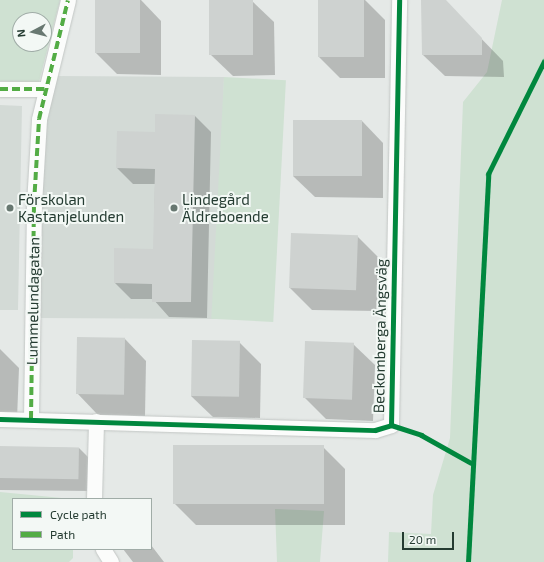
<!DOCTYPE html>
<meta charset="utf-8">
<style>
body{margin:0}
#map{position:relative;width:544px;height:562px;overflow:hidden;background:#e5e9e7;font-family:"Exo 2",sans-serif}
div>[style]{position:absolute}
.built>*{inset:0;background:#d3dad6}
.green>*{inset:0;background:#cfe1d2;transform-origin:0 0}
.shadow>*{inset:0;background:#0003}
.building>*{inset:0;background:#ced2d0;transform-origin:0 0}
.roads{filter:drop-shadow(0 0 1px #c2c6c4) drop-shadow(0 0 1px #c2c6c4)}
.minor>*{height:15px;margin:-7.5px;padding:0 7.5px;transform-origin:7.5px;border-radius:7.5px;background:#fbfcfb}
.quiet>*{height:4px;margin-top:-2px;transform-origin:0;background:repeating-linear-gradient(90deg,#53ac45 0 8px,transparent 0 12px)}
.cycleway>*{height:5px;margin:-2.5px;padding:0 2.5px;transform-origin:2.5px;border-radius:2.5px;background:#00873e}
.dots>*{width:11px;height:11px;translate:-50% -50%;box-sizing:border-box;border:2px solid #f3f8f5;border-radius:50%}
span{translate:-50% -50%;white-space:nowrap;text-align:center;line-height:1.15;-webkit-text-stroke:4px #f3f8f5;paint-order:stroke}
.poi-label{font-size:15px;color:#243b31}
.left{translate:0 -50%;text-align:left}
.street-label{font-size:15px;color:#243b31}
.legend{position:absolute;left:12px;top:498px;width:140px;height:52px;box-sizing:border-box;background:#f3f8f5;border:1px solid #a0aca7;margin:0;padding:5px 7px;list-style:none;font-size:12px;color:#243b31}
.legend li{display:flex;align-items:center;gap:8px;height:20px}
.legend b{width:20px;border:1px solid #a0aca7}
.north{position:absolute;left:12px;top:12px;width:40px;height:40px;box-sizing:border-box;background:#f3f8f5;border:1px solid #a0aca7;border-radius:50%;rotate:263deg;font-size:11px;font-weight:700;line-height:16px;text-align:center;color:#243b31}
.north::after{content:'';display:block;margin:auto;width:14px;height:18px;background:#687871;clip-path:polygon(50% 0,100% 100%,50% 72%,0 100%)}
.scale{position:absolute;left:402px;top:532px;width:52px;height:18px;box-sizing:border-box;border:2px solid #243b31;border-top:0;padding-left:5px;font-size:12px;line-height:14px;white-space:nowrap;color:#243b31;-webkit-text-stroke:3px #f3f8f5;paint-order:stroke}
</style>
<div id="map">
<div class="built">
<i style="clip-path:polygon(56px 76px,224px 77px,219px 319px,39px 318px,45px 119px)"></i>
<i style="clip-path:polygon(0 105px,22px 106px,18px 310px,0 310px)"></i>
</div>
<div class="green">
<i style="clip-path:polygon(evenodd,0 0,60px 0,39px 82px,0 81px,0 0,20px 20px,44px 20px,44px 44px,20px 44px,20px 20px)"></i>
<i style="clip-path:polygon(502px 0,544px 0,544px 562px,388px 562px,389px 532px,431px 534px,433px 495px,450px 438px,463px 102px,487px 72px)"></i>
<i style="left:224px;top:77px;width:62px;height:242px;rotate:3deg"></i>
<i style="clip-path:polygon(0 492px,72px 499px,13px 499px,13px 549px,73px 549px,73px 558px,69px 562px,0 562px)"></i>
<i style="clip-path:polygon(275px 509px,324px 511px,320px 562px,277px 562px)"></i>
</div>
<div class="shadow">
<i style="clip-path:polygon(96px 0,141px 0,161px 21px,161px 75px,117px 74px,96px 53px)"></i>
<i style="clip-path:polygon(319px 0,365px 0,385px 20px,385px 78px,340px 78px,318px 56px)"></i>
<i style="clip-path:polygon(422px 0,444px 0,503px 61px,504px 77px,445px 76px,423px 55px)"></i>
<i style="clip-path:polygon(252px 1px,274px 22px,275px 75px,233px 76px,211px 55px)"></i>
<i style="clip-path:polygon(195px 116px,211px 132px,207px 318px,169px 317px,153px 299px,131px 299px,115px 283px,154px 250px,155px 184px,133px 184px,117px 168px,156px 133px)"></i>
<i style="clip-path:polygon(362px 121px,383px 143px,383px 198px,315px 197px,293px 176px)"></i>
<i style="clip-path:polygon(357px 236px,379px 258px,378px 311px,312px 310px,290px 288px)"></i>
<i style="clip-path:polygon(125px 339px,146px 361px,145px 416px,98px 415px,77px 393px)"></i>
<i style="clip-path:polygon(239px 342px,261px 364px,260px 418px,213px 417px,191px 396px)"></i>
<i style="clip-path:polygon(353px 344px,375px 365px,373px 421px,326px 419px,305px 398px)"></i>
<i style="clip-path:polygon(0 349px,19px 368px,17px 419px,0 418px)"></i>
<i style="clip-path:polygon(0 447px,79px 448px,91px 460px,91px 491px,0 490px)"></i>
<i style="clip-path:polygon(323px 447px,345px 469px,345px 525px,196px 525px,174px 503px)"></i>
<i style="clip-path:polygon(151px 545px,164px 562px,133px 562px,123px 549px,151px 549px)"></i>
</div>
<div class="building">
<i style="left:95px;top:0;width:45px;height:53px"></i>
<i style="left:209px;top:0;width:44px;height:55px"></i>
<i style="left:318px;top:0;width:46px;height:57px"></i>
<i style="clip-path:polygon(421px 0,446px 0,482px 38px,482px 55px,422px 55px)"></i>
<i style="clip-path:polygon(155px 114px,195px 115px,191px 302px,152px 302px,152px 284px,114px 283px,114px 248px,153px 249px,155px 169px,116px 168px,117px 131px,155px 132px)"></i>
<i style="left:293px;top:120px;width:69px;height:56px"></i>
<i style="left:291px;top:233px;width:67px;height:55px;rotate:2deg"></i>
<i style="left:77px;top:337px;width:48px;height:57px;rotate:1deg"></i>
<i style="left:192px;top:340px;width:48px;height:56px;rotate:1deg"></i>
<i style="left:305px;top:341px;width:49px;height:57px;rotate:2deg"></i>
<i style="left:173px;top:445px;width:151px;height:59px"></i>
<i style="left:0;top:446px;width:79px;height:32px;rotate:1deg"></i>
</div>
<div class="roads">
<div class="minor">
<i style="left:0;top:89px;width:46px"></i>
<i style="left:0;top:419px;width:375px;rotate:1.7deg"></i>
<i style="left:375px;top:430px;width:17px;rotate:-17deg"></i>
<i style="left:391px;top:425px;width:425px;rotate:-88.9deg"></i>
<i style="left:31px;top:419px;width:215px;rotate:-89.2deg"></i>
<i style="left:34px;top:204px;width:85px;rotate:-86.6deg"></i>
<i style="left:39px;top:119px;width:122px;rotate:-76.3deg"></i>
<i style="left:94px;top:499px;width:78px;rotate:-88.5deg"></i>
<i style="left:103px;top:549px;width:15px;rotate:58deg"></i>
</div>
</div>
<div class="quiet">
<i style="left:0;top:89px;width:46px"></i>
<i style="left:31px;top:419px;width:215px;rotate:-89.2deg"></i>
<i style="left:34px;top:204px;width:85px;rotate:-86.6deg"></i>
<i style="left:39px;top:119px;width:122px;rotate:-76.3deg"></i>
</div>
<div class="cycleway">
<i style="left:0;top:419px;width:375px;rotate:1.7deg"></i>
<i style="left:375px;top:430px;width:17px;rotate:-17deg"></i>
<i style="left:391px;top:425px;width:425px;rotate:-88.9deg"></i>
<i style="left:391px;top:425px;width:32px;rotate:18deg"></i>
<i style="left:421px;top:435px;width:57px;rotate:29.2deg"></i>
<i style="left:468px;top:562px;width:389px;rotate:-87deg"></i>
<i style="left:488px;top:174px;width:126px;rotate:-63.6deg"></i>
</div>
<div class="dots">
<i style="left:10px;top:208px;background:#687871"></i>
<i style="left:174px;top:208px;background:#687871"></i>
</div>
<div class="poi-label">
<span class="left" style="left:18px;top:208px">Förskolan<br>Kastanjelunden</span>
<span class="left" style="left:182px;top:208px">Lindegård<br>Äldreboende</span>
</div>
<div class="street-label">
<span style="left:33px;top:301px;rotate:-89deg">Lummelundagatan</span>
<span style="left:380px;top:336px;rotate:-89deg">Beckomberga Ängsväg</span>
</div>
<ul class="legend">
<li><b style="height:5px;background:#00873e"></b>Cycle path</li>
<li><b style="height:5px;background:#53ac45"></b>Path</li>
</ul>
<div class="north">N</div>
<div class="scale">20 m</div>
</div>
